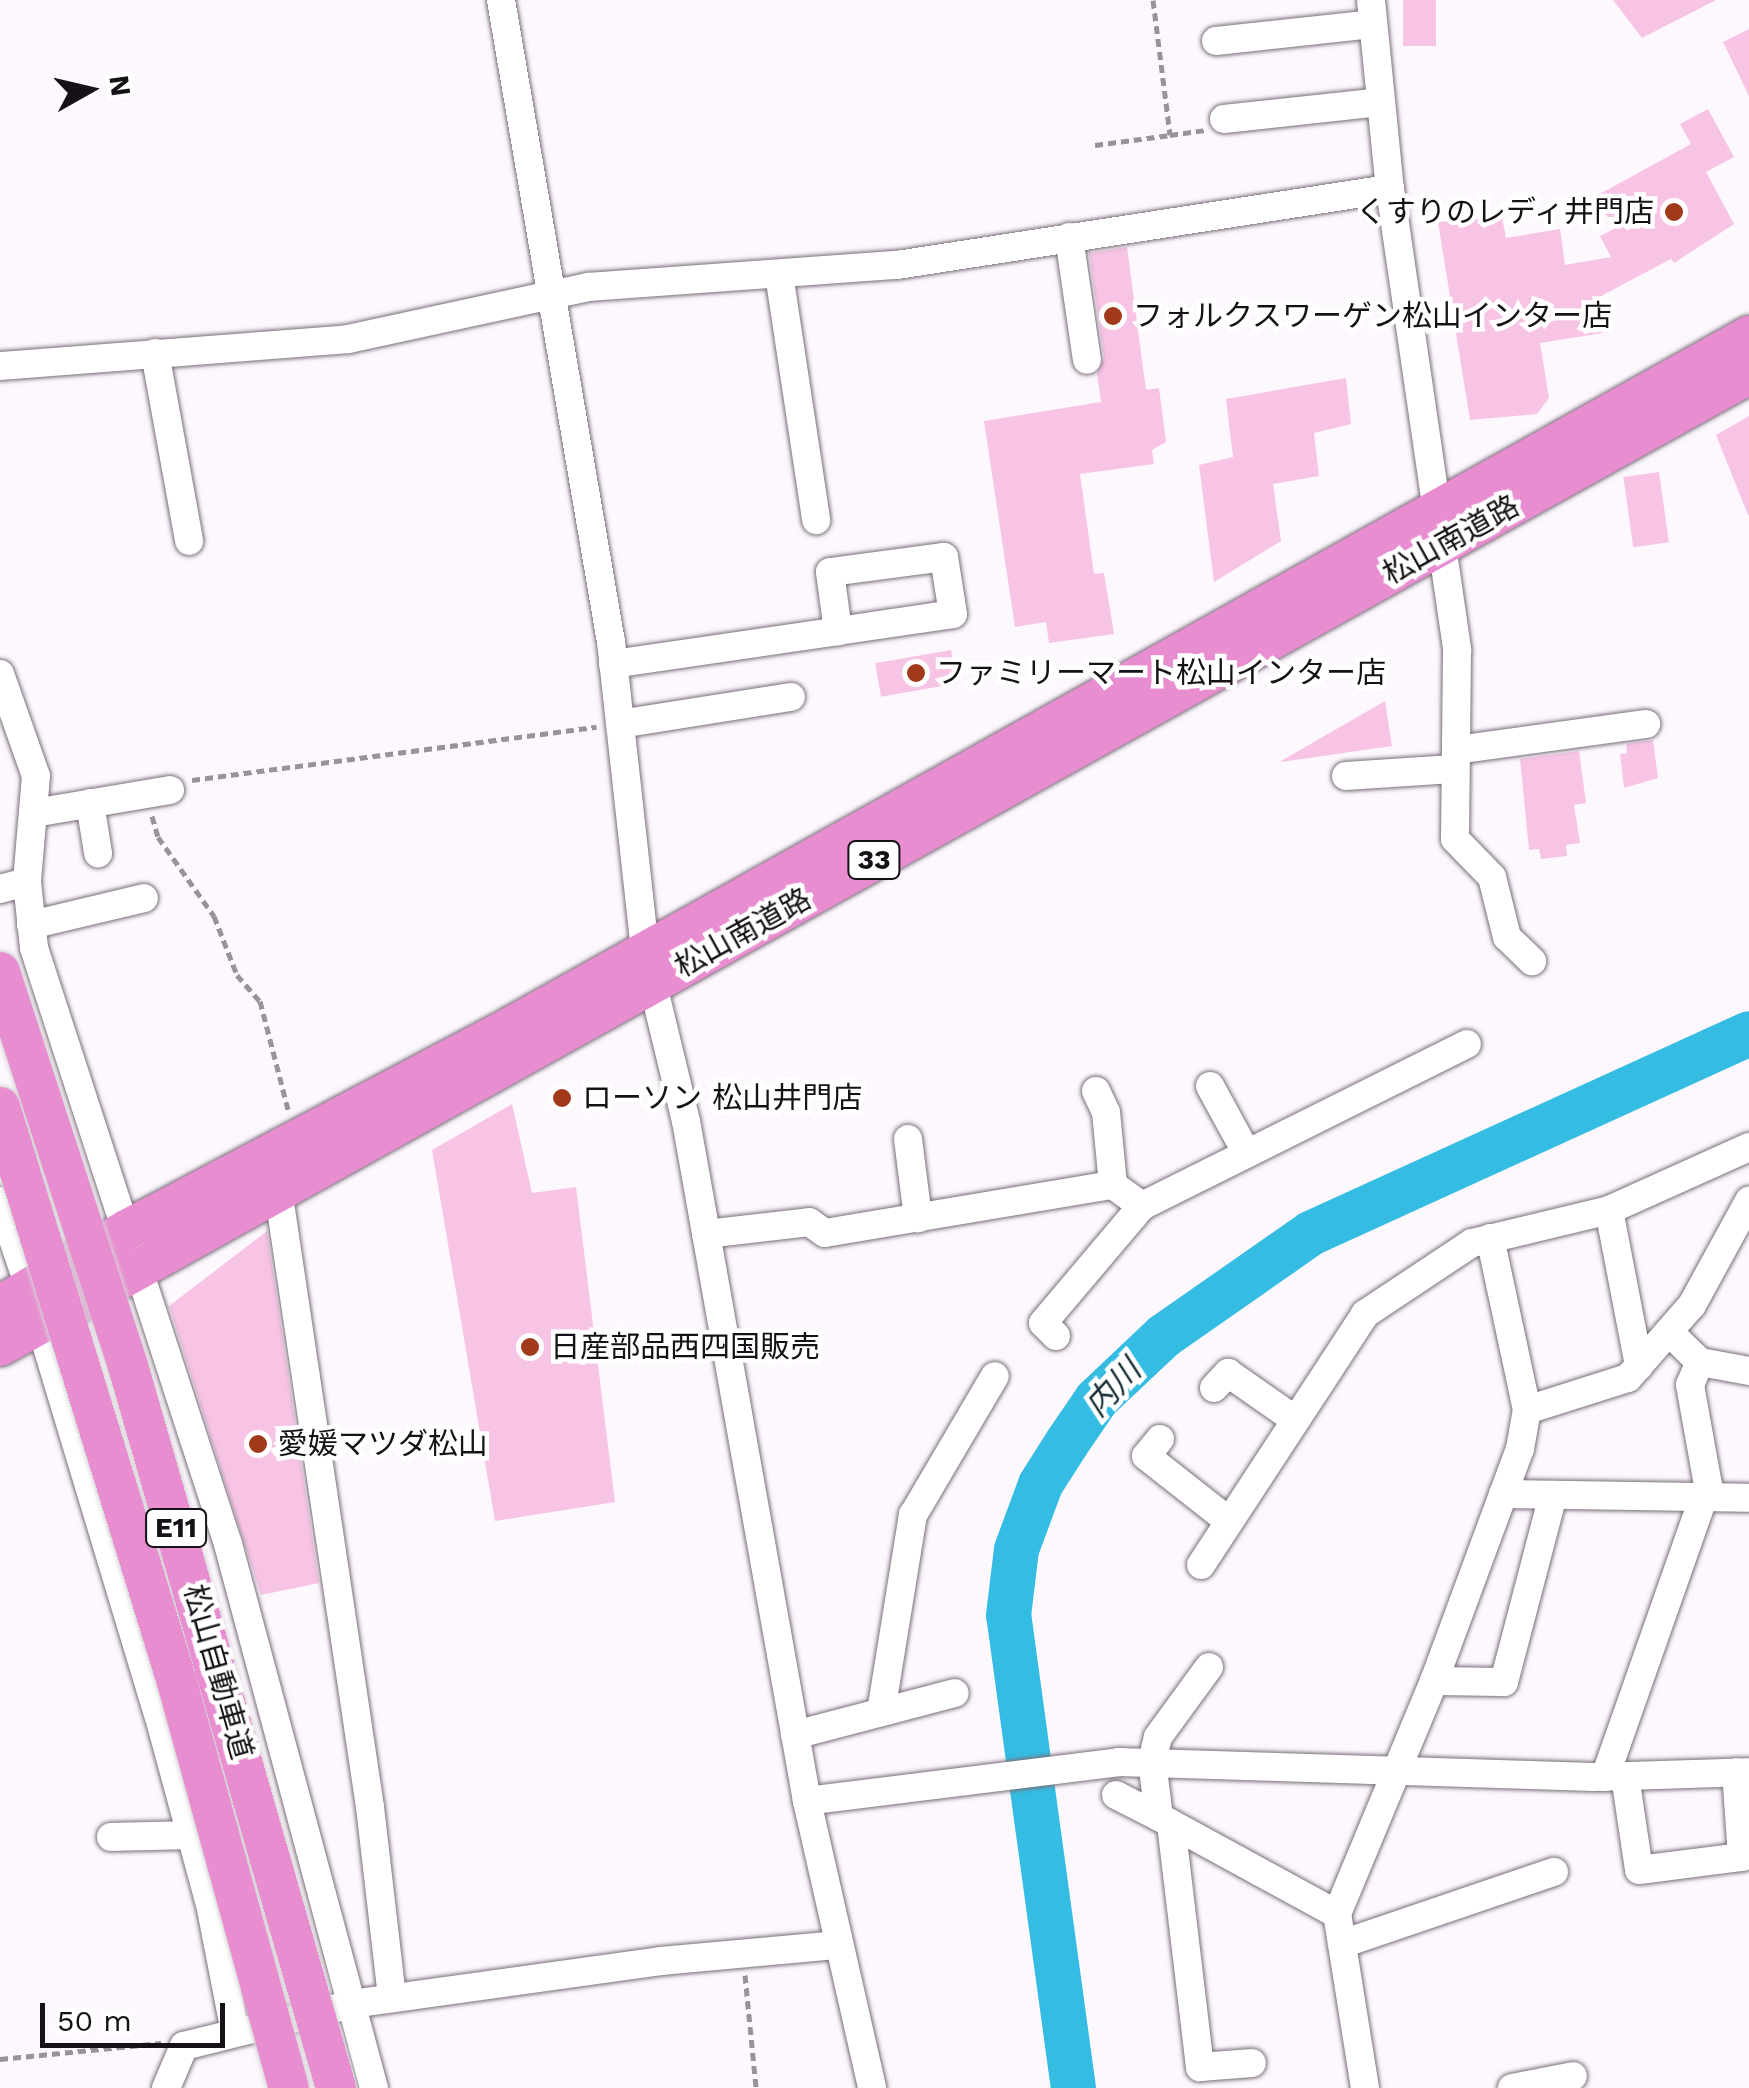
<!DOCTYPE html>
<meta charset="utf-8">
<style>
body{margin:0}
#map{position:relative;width:1749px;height:2088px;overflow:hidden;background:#fdf8fe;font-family:"Work Sans","Noto Sans JP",sans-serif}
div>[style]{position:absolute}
.river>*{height:45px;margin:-22.5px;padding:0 22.5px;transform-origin:22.5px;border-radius:22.5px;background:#35bce3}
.building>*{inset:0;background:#f8c4e6;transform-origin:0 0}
.path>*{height:5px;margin-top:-2.5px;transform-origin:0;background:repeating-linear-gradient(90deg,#979398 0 8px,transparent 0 13px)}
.roads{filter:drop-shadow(0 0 2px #796e7a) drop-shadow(0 0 2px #796e7a)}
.minor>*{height:28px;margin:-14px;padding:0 14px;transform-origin:14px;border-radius:14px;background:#fff}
.highway>*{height:40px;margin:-20px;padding:0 20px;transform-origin:20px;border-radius:20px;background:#e88ed0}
.bridges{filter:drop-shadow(0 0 2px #d5d4d5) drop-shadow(0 0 2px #d5d4d5)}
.highway-bridge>*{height:40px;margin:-20px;padding:0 20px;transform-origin:20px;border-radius:20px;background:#e88ed0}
.dots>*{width:28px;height:28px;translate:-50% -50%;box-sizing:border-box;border:5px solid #fff;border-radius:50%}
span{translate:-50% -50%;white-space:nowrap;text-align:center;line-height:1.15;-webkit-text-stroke:9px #fff;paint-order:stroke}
.shield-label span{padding:2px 8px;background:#fff;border:2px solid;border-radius:8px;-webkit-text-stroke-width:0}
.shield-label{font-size:28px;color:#151116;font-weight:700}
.poi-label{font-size:30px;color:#151116}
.right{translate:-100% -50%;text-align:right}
.left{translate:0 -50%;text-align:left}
.street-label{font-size:30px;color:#151116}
.water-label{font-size:32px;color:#172d34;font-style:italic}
.north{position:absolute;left:40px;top:40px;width:100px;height:100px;-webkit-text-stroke:8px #fff;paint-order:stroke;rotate:82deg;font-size:28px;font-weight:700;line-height:40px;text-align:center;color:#151116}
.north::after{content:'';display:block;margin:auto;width:35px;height:45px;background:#151116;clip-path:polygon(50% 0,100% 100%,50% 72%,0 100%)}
.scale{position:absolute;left:40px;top:2003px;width:185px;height:45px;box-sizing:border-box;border:5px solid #151116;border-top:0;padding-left:12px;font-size:30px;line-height:35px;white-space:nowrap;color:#151116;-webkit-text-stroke:8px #fff;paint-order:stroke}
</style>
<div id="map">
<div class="river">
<i style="left:1073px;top:2088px;width:477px;rotate:-97.8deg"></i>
<i style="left:1008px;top:1615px;width:66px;rotate:-83.1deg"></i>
<i style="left:1016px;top:1549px;width:69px;rotate:-69.7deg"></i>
<i style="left:1040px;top:1484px;width:49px;rotate:-57.6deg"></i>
<i style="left:1066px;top:1443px;width:53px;rotate:-55.7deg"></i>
<i style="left:1096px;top:1399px;width:93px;rotate:-43.3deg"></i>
<i style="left:1164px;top:1335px;width:178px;rotate:-34.9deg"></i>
<i style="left:1310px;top:1233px;width:482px;rotate:-24.5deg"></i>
</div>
<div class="building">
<i style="left:1403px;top:0;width:33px;height:46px"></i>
<i style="clip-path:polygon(1613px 0,1716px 0,1642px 38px)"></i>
<i style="clip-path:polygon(1749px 29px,1749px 96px,1723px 42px)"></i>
<i style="clip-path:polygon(1708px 109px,1734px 157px,1706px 172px,1734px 224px,1674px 263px,1671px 259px,1603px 295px,1609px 332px,1540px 343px,1549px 398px,1537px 414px,1470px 420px,1438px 222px,1502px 217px,1506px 238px,1560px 229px,1565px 265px,1611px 257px,1600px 236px,1614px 229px,1596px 196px,1691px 144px,1680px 124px)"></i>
<i style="clip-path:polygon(1127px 247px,1146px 390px,1159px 388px,1166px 442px,1152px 450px,1154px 464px,1080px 474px,1094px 574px,1104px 573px,1114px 634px,1049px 643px,1046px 622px,1015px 627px,984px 421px,1101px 402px,1097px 374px,1104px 357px,1089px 253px)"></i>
<i style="clip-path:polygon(1346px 378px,1351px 424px,1314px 433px,1319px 476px,1273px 484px,1281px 541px,1214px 582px,1199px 465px,1233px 457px,1226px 399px)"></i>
<i style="clip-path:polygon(1749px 416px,1749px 515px,1748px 515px,1716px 435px)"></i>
<i style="left:1659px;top:472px;width:71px;height:36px;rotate:82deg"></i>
<i style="left:951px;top:650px;width:34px;height:77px;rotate:80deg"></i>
<i style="clip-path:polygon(1385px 701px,1392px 746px,1281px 762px,1281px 761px)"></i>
<i style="clip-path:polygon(1653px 740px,1658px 778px,1624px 788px,1620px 754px,1627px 753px,1626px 744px)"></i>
<i style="clip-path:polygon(1579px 751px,1586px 803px,1574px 805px,1580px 843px,1566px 845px,1567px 856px,1541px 859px,1539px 849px,1529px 850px,1520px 759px)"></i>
<i style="clip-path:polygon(512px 1104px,532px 1193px,576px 1187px,615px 1502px,495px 1521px,432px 1150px)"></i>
<i style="clip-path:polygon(267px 1231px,319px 1583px,261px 1595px,169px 1306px)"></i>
</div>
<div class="path">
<i style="left:1153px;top:0;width:136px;rotate:82.8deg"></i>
<i style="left:1170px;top:135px;width:35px;rotate:-8deg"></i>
<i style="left:1095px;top:145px;width:76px;rotate:-7.6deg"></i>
<i style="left:192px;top:780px;width:408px;rotate:-7.5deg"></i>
<i style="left:152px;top:816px;width:22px;rotate:74deg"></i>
<i style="left:158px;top:837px;width:97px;rotate:54.7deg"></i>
<i style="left:214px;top:916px;width:63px;rotate:68.7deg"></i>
<i style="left:237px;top:975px;width:35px;rotate:49deg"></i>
<i style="left:260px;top:1001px;width:112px;rotate:75.5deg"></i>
<i style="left:745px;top:1975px;width:114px;rotate:84.4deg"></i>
<i style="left:0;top:2059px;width:162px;rotate:-5.7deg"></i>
</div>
<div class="roads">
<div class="minor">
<i style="left:501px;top:0;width:651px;rotate:80.28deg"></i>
<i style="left:611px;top:642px;width:312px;rotate:83.7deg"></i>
<i style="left:645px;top:952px;width:174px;rotate:76.4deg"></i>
<i style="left:686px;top:1121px;width:691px;rotate:79.91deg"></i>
<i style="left:807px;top:1801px;width:294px;rotate:77.2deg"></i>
<i style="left:1371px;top:0;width:190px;rotate:84.3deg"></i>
<i style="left:1216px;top:41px;width:157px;rotate:-6.2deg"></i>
<i style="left:1224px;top:119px;width:157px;rotate:-6.2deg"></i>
<i style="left:1069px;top:237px;width:124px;rotate:81.7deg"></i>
<i style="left:779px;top:274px;width:249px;rotate:81.4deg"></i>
<i style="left:155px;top:353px;width:191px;rotate:79.7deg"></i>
<i style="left:0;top:366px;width:349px;rotate:-4.4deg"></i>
<i style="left:348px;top:339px;width:246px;rotate:-12.2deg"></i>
<i style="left:588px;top:287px;width:310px;rotate:-4.1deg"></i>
<i style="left:897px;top:265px;width:499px;rotate:-8.8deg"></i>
<i style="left:1390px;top:189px;width:466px;rotate:81.7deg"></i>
<i style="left:1457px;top:650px;width:189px;rotate:90.6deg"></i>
<i style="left:1455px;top:839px;width:53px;rotate:45.8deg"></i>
<i style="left:1492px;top:877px;width:62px;rotate:76deg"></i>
<i style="left:1507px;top:937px;width:35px;rotate:44deg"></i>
<i style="left:613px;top:664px;width:227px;rotate:-8.3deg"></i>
<i style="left:838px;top:631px;width:116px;rotate:-8.4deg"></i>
<i style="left:953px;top:614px;width:58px;rotate:-99deg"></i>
<i style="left:944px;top:557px;width:115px;rotate:172.5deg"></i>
<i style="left:830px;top:572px;width:60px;rotate:82.3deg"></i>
<i style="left:0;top:674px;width:108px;rotate:70.6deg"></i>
<i style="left:36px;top:776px;width:106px;rotate:94.9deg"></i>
<i style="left:27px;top:882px;width:66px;rotate:83.9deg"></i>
<i style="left:34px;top:948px;width:627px;rotate:71.97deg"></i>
<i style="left:228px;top:1544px;width:563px;rotate:74.98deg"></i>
<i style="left:620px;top:724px;width:173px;rotate:-9deg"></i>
<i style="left:1456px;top:750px;width:192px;rotate:-7.8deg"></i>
<i style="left:1346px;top:776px;width:107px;rotate:-3.7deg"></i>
<i style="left:90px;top:803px;width:51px;rotate:80.9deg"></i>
<i style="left:34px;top:813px;width:138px;rotate:-9.6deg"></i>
<i style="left:0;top:889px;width:28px;rotate:-15deg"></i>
<i style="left:31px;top:925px;width:116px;rotate:-13.4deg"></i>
<i style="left:1210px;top:1086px;width:77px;rotate:61.4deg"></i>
<i style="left:1096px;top:1091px;width:23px;rotate:65deg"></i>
<i style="left:1106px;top:1112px;width:73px;rotate:84.5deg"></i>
<i style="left:908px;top:1139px;width:80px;rotate:82.8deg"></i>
<i style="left:276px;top:1176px;width:638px;rotate:81.53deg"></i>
<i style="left:370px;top:1807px;width:190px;rotate:83.4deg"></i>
<i style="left:0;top:1201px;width:72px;rotate:71.3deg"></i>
<i style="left:1609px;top:1210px;width:159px;rotate:79.1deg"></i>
<i style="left:706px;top:1234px;width:104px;rotate:-6.6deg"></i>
<i style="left:809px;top:1222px;width:19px;rotate:35deg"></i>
<i style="left:825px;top:1233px;width:292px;rotate:-9.5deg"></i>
<i style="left:1113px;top:1185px;width:36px;rotate:36deg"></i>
<i style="left:1669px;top:1332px;width:43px;rotate:44.1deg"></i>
<i style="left:1700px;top:1362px;width:50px;rotate:10.4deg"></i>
<i style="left:1056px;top:1336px;width:18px;rotate:-135deg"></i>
<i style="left:1043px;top:1323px;width:153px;rotate:-49.8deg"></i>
<i style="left:1142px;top:1206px;width:363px;rotate:-26.5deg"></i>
<i style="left:47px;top:1347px;width:387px;rotate:73.2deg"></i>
<i style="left:159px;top:1717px;width:199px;rotate:74.8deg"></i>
<i style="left:211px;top:1909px;width:126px;rotate:79deg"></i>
<i style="left:1214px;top:1388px;width:21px;rotate:-47deg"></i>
<i style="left:1228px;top:1373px;width:80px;rotate:34.9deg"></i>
<i style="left:1527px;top:1410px;width:106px;rotate:-17.6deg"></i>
<i style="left:1628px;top:1378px;width:97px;rotate:-48.8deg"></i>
<i style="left:1692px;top:1305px;width:119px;rotate:-61.3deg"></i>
<i style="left:1160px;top:1439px;width:22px;rotate:129deg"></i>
<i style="left:1146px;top:1456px;width:102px;rotate:38.2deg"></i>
<i style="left:1503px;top:1494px;width:246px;rotate:0.9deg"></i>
<i style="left:1201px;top:1565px;width:300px;rotate:-56.8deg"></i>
<i style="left:1365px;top:1314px;width:128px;rotate:-33.6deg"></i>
<i style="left:1472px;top:1243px;width:141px;rotate:-13.5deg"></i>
<i style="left:1609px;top:1210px;width:154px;rotate:-24.2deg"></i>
<i style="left:1209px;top:1667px;width:87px;rotate:126.1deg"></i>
<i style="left:1158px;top:1737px;width:25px;rotate:104deg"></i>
<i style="left:1152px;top:1761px;width:56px;rotate:82.9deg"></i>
<i style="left:1159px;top:1817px;width:203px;rotate:28.6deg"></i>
<i style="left:1434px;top:1681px;width:70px;rotate:0.8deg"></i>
<i style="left:1504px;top:1682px;width:193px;rotate:-75.3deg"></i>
<i style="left:881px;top:1712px;width:200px;rotate:-80.8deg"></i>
<i style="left:913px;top:1515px;width:161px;rotate:-59.5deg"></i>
<i style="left:795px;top:1735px;width:165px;rotate:-14.7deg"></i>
<i style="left:1625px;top:1776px;width:95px;rotate:81.5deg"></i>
<i style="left:1639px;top:1870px;width:104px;rotate:-7.2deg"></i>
<i style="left:1742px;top:1857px;width:85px;rotate:-94deg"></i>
<i style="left:1605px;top:1777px;width:310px;rotate:-70.6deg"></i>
<i style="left:1708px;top:1485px;width:102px;rotate:-100.2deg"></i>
<i style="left:1690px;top:1385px;width:25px;rotate:-67deg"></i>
<i style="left:1116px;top:1795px;width:48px;rotate:27.1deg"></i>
<i style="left:807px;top:1801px;width:313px;rotate:-7.1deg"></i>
<i style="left:1118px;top:1762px;width:476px;rotate:1.8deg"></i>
<i style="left:1594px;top:1777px;width:155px;rotate:-1.8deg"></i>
<i style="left:1171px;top:1824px;width:245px;rotate:83.2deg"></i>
<i style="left:1200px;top:2067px;width:52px;rotate:-4.4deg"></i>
<i style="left:111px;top:1837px;width:80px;rotate:-1.4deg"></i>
<i style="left:1342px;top:1944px;width:224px;rotate:-18.8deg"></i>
<i style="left:166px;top:2088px;width:46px;rotate:-66.8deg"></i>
<i style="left:184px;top:2046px;width:173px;rotate:-14deg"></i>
<i style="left:352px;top:2004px;width:312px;rotate:-7.9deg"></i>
<i style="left:661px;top:1961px;width:178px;rotate:-5.2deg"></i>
<i style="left:1365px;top:2088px;width:176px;rotate:-99.1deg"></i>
<i style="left:1337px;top:1914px;width:252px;rotate:-67.4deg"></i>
<i style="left:1434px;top:1681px;width:247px;rotate:-69.7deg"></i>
<i style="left:1520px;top:1449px;width:40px;rotate:-80deg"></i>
<i style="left:1527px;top:1410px;width:176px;rotate:-102.1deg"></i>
<i style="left:1512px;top:2088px;width:62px;rotate:-11.1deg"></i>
</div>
<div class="highway">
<i style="left:0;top:1306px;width:149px;rotate:-31deg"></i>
<i style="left:128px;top:1229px;width:431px;rotate:-27.8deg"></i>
<i style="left:509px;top:1028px;width:1420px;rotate:-29.16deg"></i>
<i style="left:0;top:1346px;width:2001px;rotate:-29.06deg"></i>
</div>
</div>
<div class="bridges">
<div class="highway-bridge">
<i style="left:0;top:972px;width:414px;rotate:72deg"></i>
<i style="left:128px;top:1366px;width:751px;rotate:73.93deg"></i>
<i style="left:0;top:1107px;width:602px;rotate:72.89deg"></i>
<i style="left:177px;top:1682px;width:421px;rotate:74.6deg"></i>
</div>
</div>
<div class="dots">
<i style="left:1674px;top:212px;background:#a1391a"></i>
<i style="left:1113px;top:316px;background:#a1391a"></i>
<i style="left:916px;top:673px;background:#a1391a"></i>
<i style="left:562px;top:1098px;background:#a1391a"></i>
<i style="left:530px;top:1347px;background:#a1391a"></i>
<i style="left:258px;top:1444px;background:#a1391a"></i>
</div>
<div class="shield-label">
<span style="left:874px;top:860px">33</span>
<span style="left:176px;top:1528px">E11</span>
</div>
<div class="poi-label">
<span class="right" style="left:1654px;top:212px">くすりのレディ井門店</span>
<span class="left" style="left:1133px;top:316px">フォルクスワーゲン松山インター店</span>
<span class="left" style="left:936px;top:673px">ファミリーマート松山インター店</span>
<span class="left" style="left:582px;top:1098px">ローソン 松山井門店</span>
<span class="left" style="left:550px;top:1347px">日産部品西四国販売</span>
<span class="left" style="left:278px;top:1444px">愛媛マツダ松山</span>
</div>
<div class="street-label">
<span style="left:1451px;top:540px;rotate:-29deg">松山南道路</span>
<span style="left:743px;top:933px;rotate:-29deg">松山南道路</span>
<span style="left:218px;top:1672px;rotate:74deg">松山自動車道</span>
</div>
<div class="water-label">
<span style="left:1113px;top:1388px;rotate:-47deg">内川</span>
</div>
<div class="north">N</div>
<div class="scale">50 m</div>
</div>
